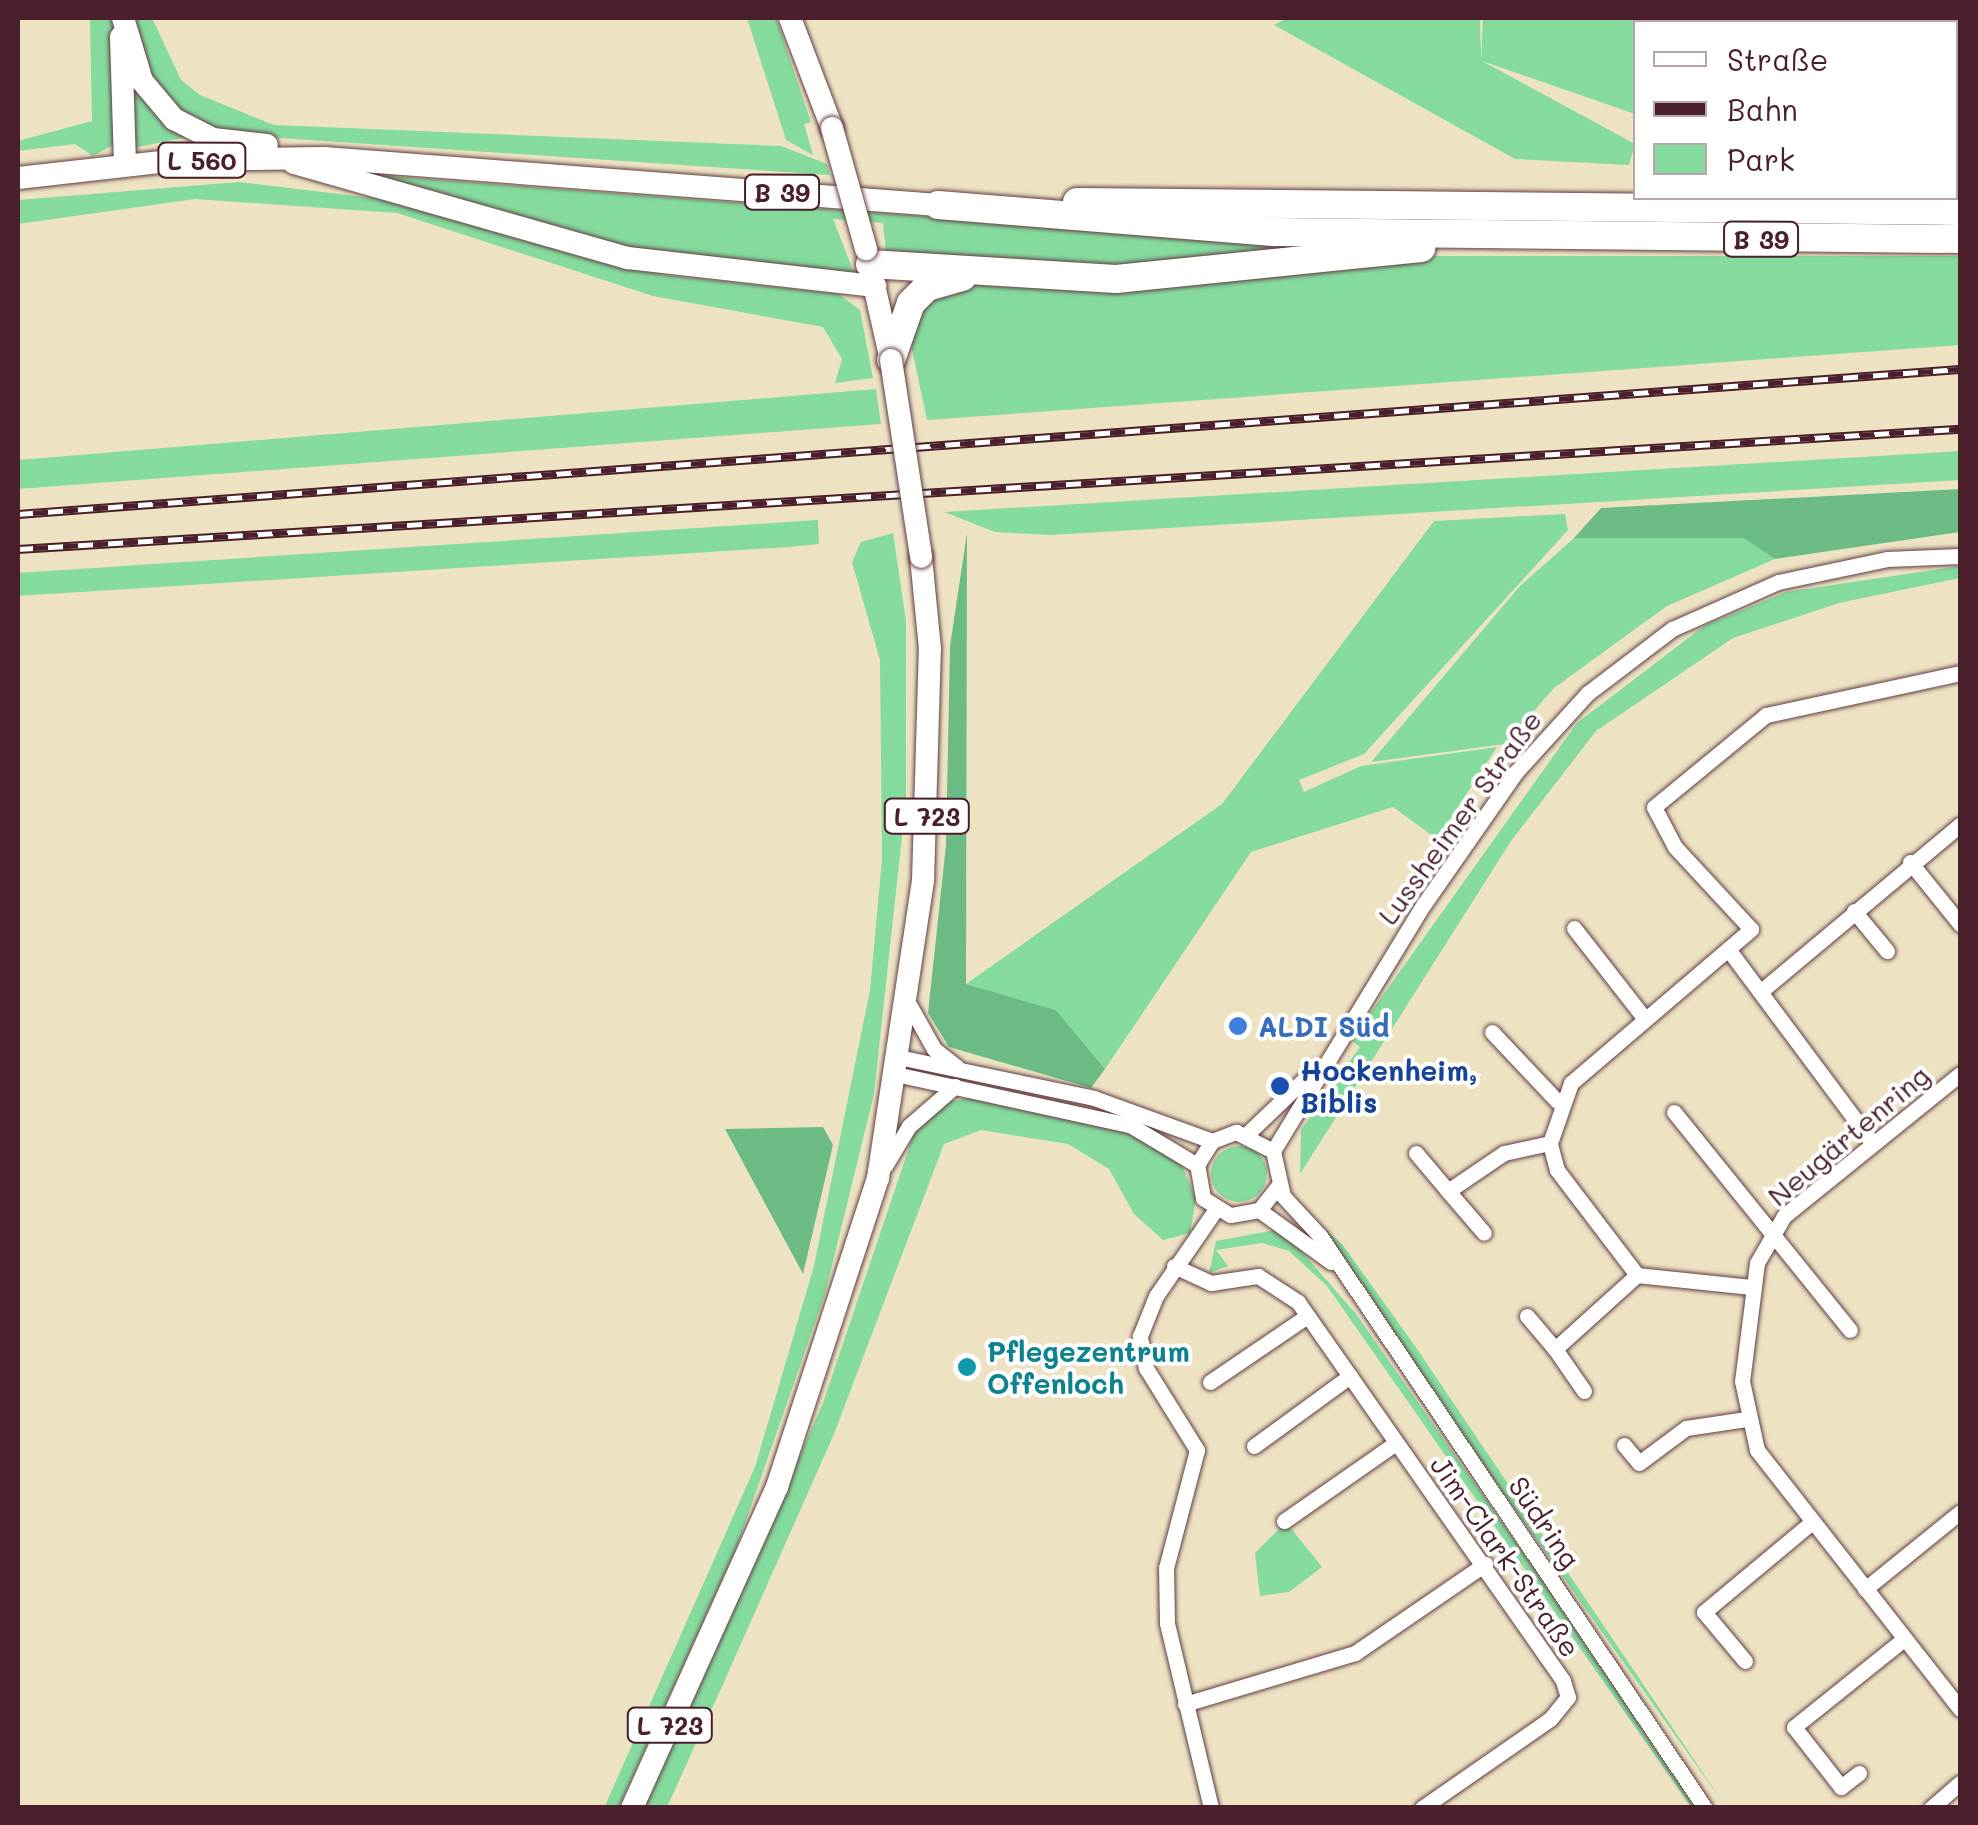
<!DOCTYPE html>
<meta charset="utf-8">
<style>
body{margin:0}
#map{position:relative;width:1978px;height:1825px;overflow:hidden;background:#ede3c3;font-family:Mali,sans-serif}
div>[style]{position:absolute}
.green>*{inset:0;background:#85db9e}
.round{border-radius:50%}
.forest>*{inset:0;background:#6cbb85}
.roads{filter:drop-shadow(0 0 2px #623c42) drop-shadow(0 0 2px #623c42)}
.street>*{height:15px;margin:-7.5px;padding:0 7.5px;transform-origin:7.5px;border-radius:7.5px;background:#fff}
.primary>*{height:22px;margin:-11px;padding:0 11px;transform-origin:11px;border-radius:11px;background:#fff}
.highway>*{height:28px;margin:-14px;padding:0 14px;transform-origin:14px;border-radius:14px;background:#fff}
.rail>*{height:9px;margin-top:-4.5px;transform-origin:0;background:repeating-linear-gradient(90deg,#fff 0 15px,#4a1f2b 0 30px);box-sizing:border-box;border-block:2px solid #4a1f2b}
.bridges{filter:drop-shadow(0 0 2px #623c42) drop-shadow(0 0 2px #623c42)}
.primary-bridge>*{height:22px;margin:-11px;padding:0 11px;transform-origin:11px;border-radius:11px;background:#fff}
.dots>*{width:28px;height:28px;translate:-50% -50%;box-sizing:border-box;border:5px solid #fff;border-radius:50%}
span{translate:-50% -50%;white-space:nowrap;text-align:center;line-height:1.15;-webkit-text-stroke:8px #fff;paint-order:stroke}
.shield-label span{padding:2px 8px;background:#fff;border:2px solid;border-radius:8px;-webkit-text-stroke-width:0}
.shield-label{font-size:25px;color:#4a1f2b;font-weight:700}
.street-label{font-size:28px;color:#4a1f2b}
.shop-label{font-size:28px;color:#366cbe;font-weight:700}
.left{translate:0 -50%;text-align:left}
.transit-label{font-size:28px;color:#164399;font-weight:700}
.culture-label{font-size:28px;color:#0d838f;font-weight:700}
.frame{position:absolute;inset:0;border:20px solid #4a1f2b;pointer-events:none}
.legend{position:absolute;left:1633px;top:20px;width:325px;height:180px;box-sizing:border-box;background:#fff;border:2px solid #b7a5aa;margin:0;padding:12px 18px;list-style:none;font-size:30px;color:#4a1f2b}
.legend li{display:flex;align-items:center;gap:20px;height:50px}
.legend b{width:50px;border:2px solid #b7a5aa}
</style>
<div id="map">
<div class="green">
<i style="clip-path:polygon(90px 18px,113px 18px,115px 144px,93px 156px,75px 144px,18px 151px,18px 141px,92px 121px)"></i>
<i style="clip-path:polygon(133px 18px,152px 18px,181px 80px,200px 95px,274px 125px,781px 146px,827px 164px,830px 175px,236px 135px,191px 120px,152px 82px)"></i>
<i style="clip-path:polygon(747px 18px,776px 18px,811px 122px,804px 124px,813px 155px,786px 140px)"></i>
<i style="clip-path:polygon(1287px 18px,1480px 18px,1481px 61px,1483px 18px,1960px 18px,1960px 139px,1956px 22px,1636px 22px,1635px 114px,1482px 61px,1635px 144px,1629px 165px,1515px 159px,1274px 25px)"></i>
<i style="clip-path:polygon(129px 71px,188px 137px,133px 148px)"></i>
<i style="clip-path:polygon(372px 175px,1119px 231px,1381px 238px,1125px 269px,886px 253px,883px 223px,833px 219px,854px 273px,632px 251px)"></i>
<i style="clip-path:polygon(239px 182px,397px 201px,665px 275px,839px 294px,860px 310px,873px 378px,835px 383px,842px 359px,823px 327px,653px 296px,397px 213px,195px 199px,18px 224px,18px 200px)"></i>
<i style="clip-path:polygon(1434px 256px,1960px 256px,1960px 345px,927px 420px,910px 340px,916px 309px,949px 284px)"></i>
<i style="clip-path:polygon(876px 389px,881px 424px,18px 489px,18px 460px)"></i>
<i style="clip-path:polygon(1960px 451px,1960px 480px,1051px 535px,995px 532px,944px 512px)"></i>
<i style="clip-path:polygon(1565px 514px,1568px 530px,1364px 754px,1299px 780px,1304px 792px,1361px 766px,1497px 747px,1437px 839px,1393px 807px,1251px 852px,1105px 1069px,1056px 1010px,966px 984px,1222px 804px,1434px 521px)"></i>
<i style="clip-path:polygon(818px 520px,819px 544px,789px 547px,18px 596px,18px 573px)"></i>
<i style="clip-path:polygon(893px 533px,906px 621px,906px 799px,874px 1094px,825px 1294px,736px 1549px,619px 1807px,604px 1808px,755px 1467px,814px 1266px,870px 990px,882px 859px,880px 660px,852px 562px,861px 542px)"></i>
<i style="clip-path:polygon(1574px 538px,1745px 538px,1775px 559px,1667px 606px,1554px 688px,1505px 744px,1371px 762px,1520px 586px)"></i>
<i style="clip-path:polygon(1960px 566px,1960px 578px,1839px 603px,1733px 638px,1596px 731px,1511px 841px,1300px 1174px,1301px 1130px,1360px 1047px,1351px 1040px,1577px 723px,1704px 626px,1786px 592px)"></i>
<i style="clip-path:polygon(985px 1095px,1124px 1130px,1179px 1158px,1196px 1199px,1190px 1233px,1163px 1240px,1134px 1214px,1109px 1169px,1068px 1144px,981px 1130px,944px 1144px,834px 1434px,724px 1682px,667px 1807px,644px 1808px,823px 1403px,913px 1136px,941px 1103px)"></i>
<i class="round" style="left:1211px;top:1146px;width:56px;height:56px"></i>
<i style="clip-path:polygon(1303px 1210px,1342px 1244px,1415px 1346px,1726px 1807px)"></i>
<i style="clip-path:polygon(1282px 1229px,1356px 1314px,1701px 1807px,1691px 1807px,1327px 1286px,1289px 1251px,1262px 1243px,1216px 1250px,1228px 1266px,1209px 1273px,1216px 1241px)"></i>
<i style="clip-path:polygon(1286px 1522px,1322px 1567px,1289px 1592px,1260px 1596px,1255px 1553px)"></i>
</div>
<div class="forest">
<i style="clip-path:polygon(1960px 489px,1960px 532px,1775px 559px,1744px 538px,1574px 538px,1601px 508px)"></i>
<i style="clip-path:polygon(967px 533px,966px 984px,1056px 1010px,1105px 1069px,1091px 1088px,949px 1047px,928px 1013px,946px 845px,950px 646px)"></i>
<i style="clip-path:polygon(823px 1127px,833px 1145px,803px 1274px,725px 1129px)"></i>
</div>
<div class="roads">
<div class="street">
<i style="left:1910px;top:862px;width:80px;rotate:51.1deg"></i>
<i style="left:1854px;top:911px;width:52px;rotate:50.5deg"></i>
<i style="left:1574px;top:928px;width:115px;rotate:52deg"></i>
<i style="left:1728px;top:949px;width:241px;rotate:53.3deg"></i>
<i style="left:1760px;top:992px;width:261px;rotate:-39.9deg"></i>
<i style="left:910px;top:1006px;width:49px;rotate:60.8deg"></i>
<i style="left:934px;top:1049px;width:29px;rotate:38deg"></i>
<i style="left:1492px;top:1032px;width:95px;rotate:46.7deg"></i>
<i style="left:903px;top:1058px;width:195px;rotate:11.8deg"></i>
<i style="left:1094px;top:1098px;width:126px;rotate:20deg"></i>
<i style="left:1960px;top:1074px;width:226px;rotate:141.1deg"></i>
<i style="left:1784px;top:1216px;width:54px;rotate:119.9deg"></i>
<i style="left:1757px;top:1263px;width:119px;rotate:97.2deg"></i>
<i style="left:1742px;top:1381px;width:71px;rotate:77.7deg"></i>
<i style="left:1757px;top:1450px;width:329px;rotate:51.9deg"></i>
<i style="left:900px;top:1075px;width:235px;rotate:12.3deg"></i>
<i style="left:1130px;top:1125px;width:78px;rotate:30.8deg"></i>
<i style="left:1674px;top:1112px;width:280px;rotate:51.1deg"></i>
<i style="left:1248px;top:1133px;width:94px;rotate:-43.7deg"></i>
<i style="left:1273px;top:1151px;width:289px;rotate:-58.6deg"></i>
<i style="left:1424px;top:904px;width:161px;rotate:-55.1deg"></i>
<i style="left:1516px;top:772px;width:107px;rotate:-47.7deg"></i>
<i style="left:1588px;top:693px;width:106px;rotate:-37.3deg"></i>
<i style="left:1672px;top:629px;width:116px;rotate:-23.9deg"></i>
<i style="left:1778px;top:582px;width:111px;rotate:-11.9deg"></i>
<i style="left:1887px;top:559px;width:73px;rotate:-2.4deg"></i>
<i style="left:1416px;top:1153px;width:50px;rotate:49.9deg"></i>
<i style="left:1448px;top:1191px;width:68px;rotate:-34.2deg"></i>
<i style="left:1504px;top:1153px;width:47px;rotate:-12.3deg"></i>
<i style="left:885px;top:1166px;width:47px;rotate:-59deg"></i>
<i style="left:909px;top:1126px;width:61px;rotate:-41deg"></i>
<i style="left:1278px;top:1186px;width:31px;rotate:128deg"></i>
<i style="left:1259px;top:1210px;width:29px;rotate:170deg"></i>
<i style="left:1230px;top:1215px;width:32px;rotate:-148deg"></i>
<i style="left:1203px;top:1198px;width:34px;rotate:-100deg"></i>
<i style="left:1197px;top:1165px;width:28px;rotate:-58deg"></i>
<i style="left:1212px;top:1141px;width:26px;rotate:-21deg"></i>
<i style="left:1236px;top:1132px;width:42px;rotate:27.2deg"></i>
<i style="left:1273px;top:1151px;width:46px;rotate:77.5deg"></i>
<i style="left:1283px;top:1196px;width:54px;rotate:47.2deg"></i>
<i style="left:1320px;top:1236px;width:689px;rotate:56.06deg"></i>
<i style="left:1448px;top:1191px;width:55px;rotate:49.4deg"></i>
<i style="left:1259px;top:1210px;width:89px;rotate:35.8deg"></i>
<i style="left:1174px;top:1266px;width:41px;rotate:24.7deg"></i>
<i style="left:1211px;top:1283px;width:48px;rotate:-8.5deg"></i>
<i style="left:1258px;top:1276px;width:48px;rotate:33deg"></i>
<i style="left:1298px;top:1302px;width:462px;rotate:55deg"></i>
<i style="left:1563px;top:1681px;width:17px;rotate:73deg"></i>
<i style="left:1568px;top:1697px;width:28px;rotate:129deg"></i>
<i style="left:1550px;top:1719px;width:156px;rotate:145.2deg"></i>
<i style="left:1751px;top:1287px;width:115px;rotate:-174deg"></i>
<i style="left:1637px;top:1275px;width:132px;rotate:-127.3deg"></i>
<i style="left:1557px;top:1170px;width:28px;rotate:-105deg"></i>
<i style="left:1550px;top:1143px;width:64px;rotate:-70.7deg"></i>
<i style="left:1571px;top:1083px;width:237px;rotate:-40.5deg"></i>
<i style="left:1751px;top:929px;width:112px;rotate:-132.8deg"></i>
<i style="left:1675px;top:847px;width:45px;rotate:-117.7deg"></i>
<i style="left:1654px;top:807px;width:145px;rotate:-39.4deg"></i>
<i style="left:1766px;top:715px;width:198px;rotate:-12.2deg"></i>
<i style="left:1527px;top:1316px;width:43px;rotate:49.7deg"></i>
<i style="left:1210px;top:1382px;width:117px;rotate:-34.2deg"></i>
<i style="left:1584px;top:1391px;width:51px;rotate:-124.6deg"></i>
<i style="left:1555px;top:1349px;width:110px;rotate:-42.1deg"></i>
<i style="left:1624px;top:1445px;width:23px;rotate:50deg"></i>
<i style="left:1639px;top:1463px;width:59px;rotate:-36.7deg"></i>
<i style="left:1686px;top:1428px;width:61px;rotate:-8.5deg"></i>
<i style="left:1254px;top:1446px;width:119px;rotate:-36.1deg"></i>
<i style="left:1284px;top:1521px;width:136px;rotate:-34.9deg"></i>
<i style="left:1865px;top:1589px;width:122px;rotate:-39deg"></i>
<i style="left:1745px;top:1661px;width:64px;rotate:-129.9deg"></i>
<i style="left:1704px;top:1612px;width:139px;rotate:-39.8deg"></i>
<i style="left:1185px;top:1704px;width:177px;rotate:-16.7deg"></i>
<i style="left:1355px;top:1653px;width:158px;rotate:-34.4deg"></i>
<i style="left:1859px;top:1773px;width:23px;rotate:142deg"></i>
<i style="left:1841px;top:1787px;width:76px;rotate:-128.1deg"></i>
<i style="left:1794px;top:1727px;width:141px;rotate:-38.7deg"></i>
<i style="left:1211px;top:1808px;width:190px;rotate:-103.4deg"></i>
<i style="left:1167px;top:1623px;width:55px;rotate:-91deg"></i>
<i style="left:1166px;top:1568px;width:122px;rotate:-75.3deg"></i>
<i style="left:1197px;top:1450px;width:97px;rotate:-121.9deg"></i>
<i style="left:1146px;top:1368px;width:33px;rotate:-101deg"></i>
<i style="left:1140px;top:1336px;width:43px;rotate:-68.2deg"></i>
<i style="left:1156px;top:1296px;width:106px;rotate:-55.4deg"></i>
<i style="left:1931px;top:1808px;width:38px;rotate:-41deg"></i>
</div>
<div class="primary">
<i style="left:123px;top:18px;width:66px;rotate:73.2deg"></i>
<i style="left:142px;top:81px;width:50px;rotate:49.9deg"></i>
<i style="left:174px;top:119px;width:44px;rotate:27.1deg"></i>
<i style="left:213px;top:139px;width:54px;rotate:6.3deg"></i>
<i style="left:790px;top:18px;width:118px;rotate:69.1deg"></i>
<i style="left:121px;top:37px;width:128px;rotate:88.2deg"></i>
<i style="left:294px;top:163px;width:347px;rotate:15.9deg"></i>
<i style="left:628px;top:258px;width:249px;rotate:6.5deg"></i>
<i style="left:18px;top:178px;width:162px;rotate:-6.4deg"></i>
<i style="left:179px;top:160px;width:145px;rotate:-0.8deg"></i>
<i style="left:324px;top:158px;width:616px;rotate:4.38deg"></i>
<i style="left:872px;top:276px;width:86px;rotate:77.3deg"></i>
<i style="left:632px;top:1808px;width:352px;rotate:-65.7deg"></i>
<i style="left:777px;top:1487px;width:325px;rotate:-71.9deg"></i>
<i style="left:878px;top:1178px;width:300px;rotate:-81.4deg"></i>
<i style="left:923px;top:881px;width:232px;rotate:-88.3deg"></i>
<i style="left:930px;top:649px;width:92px;rotate:-95.6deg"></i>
</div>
<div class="highway">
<i style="left:1077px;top:202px;width:883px;rotate:0.58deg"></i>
<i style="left:938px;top:205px;width:339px;rotate:4.6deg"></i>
<i style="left:1276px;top:232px;width:684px;rotate:0.59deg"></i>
<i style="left:870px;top:264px;width:246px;rotate:3.5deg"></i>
<i style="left:1116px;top:279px;width:307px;rotate:-5.8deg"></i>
<i style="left:891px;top:360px;width:60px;rotate:-70.7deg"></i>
<i style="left:911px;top:303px;width:23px;rotate:-45deg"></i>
<i style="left:927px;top:287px;width:37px;rotate:-16deg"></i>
</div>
</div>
<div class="rail">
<i style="left:18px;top:514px;width:1947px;rotate:-4.27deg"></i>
<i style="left:18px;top:549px;width:1946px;rotate:-3.54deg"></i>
</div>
<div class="bridges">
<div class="primary-bridge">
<i style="left:832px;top:128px;width:126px;rotate:74.3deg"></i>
<i style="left:891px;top:360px;width:199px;rotate:81.3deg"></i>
</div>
</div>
<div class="dots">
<i style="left:1238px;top:1026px;background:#3f7fe0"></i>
<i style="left:1280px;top:1086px;background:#1a4fb4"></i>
<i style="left:967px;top:1367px;background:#0f9aa8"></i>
</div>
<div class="shield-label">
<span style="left:202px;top:160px">L 560</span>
<span style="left:782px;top:192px">B 39</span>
<span style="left:1761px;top:239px">B 39</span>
<span style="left:927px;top:816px">L 723</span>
<span style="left:670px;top:1725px">L 723</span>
</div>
<div class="street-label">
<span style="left:1459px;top:817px;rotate:-54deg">Lussheimer Straße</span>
<span style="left:1848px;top:1135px;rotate:-40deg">Neugärtenring</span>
<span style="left:1545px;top:1522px;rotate:56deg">Südring</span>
<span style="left:1506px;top:1556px;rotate:55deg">Jim-Clark-Straße</span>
</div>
<div class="shop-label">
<span class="left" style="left:1258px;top:1026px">ALDI Süd</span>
</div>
<div class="transit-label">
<span class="left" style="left:1300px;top:1086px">Hockenheim,<br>Biblis</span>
</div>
<div class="culture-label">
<span class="left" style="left:987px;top:1367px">Pflegezentrum<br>Offenloch</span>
</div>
<div class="frame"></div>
<ul class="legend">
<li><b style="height:12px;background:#fff"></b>Straße</li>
<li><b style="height:12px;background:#4a1f2b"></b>Bahn</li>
<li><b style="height:28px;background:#85db9e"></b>Park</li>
</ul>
</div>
